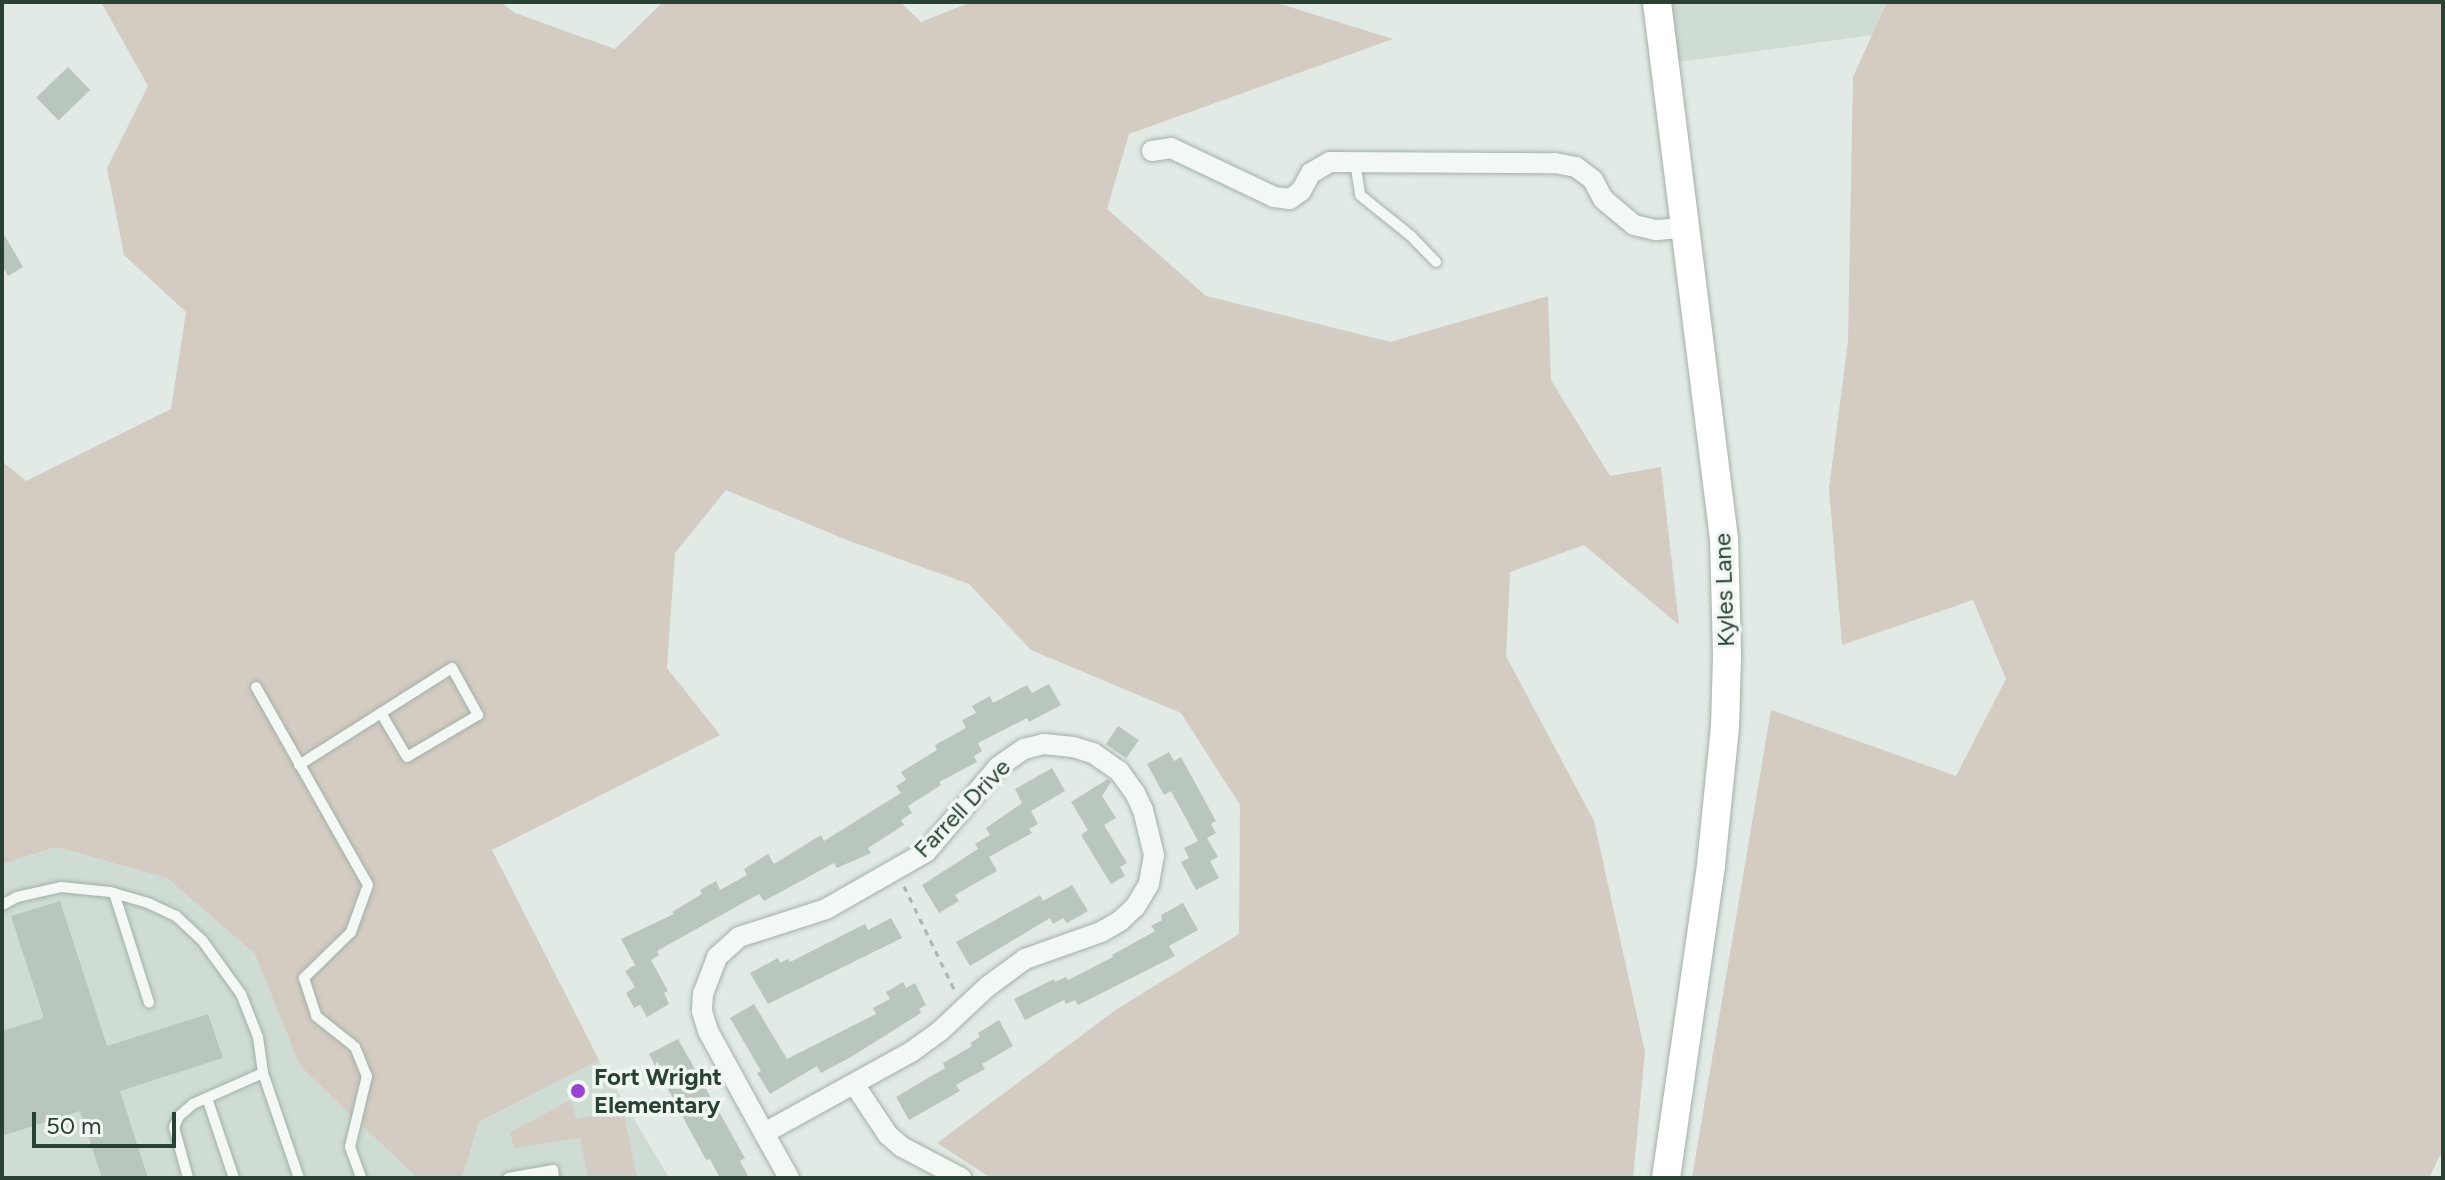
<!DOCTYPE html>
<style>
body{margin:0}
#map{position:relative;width:2445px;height:1180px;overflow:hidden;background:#e1eae4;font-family:Figtree,sans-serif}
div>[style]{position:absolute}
.built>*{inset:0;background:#cfdcd3}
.green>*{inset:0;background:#d4cbc2}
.building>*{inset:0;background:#b8c6bd;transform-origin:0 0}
.path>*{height:3px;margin-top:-1.5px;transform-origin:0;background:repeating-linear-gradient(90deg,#aab6af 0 6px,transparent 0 12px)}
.roads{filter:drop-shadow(0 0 2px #a2b1a7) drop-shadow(0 0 2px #a2b1a7)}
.lane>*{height:10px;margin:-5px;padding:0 5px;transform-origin:5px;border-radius:5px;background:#f3f8f5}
.street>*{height:20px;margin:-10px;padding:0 10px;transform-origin:10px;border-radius:10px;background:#f3f8f5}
.secondary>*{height:28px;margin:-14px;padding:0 14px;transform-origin:14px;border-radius:14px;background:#fff}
.dots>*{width:22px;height:22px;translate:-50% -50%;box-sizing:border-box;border:4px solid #f0f7f3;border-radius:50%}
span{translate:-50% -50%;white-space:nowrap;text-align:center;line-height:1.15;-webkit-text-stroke:7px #f0f7f3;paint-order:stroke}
.street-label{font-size:24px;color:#294132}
.poi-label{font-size:24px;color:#294132;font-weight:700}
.left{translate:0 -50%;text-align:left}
.frame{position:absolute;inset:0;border:4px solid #294132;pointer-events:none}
.scale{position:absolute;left:32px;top:1112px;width:144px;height:36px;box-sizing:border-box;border:4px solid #294132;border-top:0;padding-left:10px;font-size:24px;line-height:28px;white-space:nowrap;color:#294132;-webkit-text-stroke:6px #f0f7f3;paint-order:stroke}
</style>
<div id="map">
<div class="built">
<i style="clip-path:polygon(1657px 2px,1887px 2px,1872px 35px,1665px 64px)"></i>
<i style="clip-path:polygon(56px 847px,167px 878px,255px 954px,300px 1066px,417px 1178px,2px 1178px,2px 864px)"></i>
<i style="clip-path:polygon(599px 1060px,669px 1178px,462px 1178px,479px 1122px)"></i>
</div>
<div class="green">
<i style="clip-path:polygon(101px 2px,501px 2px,515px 13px,615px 49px,663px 2px,900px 2px,921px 22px,971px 2px,1274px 2px,1393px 39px,1129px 134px,1107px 209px,1206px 296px,1390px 342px,1548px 296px,1551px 380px,1610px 476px,1661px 467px,1679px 625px,1584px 545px,1510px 572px,1506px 656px,1594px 821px,1645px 1052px,1633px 1178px,991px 1178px,937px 1143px,1117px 1009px,1239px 934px,1240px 805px,1181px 713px,1031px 650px,969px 584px,847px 540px,726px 490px,675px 553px,667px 668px,720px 735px,492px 850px,599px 1060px,479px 1122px,462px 1178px,417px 1178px,300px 1066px,255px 954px,167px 878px,56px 847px,2px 864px,2px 461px,26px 481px,171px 409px,186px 312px,124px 255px,107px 168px,148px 86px)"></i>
<i style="clip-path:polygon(1887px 2px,2443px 2px,2443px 1149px,2429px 1178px,1692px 1178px,1771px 710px,1956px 776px,2006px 679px,1973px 600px,1842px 645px,1829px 488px,1848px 341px,1853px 77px)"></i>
<i style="clip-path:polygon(571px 1100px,576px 1119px,623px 1110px,637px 1178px,588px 1178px,580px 1138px,514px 1148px,510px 1132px)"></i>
</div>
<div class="building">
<i style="left:68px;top:67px;width:32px;height:44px;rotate:46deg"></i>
<i style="clip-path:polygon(2px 231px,23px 267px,8px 276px,2px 265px)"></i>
<i style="clip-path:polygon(1049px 684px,1061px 705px,1029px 722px,1027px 718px,978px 743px,982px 751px,974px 756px,977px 762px,939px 782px,941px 785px,908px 806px,912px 813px,901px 820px,904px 825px,868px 848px,871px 853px,837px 868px,834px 863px,764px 901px,759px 894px,657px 951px,659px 955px,651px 960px,668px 991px,664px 993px,669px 1004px,647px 1017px,640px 1005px,634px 1008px,626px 993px,635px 987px,625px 971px,635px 965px,621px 939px,674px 914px,672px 912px,702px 894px,700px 890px,716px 881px,720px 890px,747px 875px,744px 869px,768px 854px,774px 864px,821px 835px,824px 841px,901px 793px,896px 786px,906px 780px,901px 772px,937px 750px,935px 745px,966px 728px,962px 720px,976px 713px,972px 706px,990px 696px,993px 703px,1027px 685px,1032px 693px)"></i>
<i style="left:1118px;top:726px;width:25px;height:22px;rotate:34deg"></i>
<i style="clip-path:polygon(1169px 752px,1174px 761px,1181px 757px,1216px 821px,1211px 824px,1216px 833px,1207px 838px,1218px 857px,1210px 861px,1219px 878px,1196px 890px,1181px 862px,1189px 858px,1184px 848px,1198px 841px,1171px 791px,1164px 795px,1147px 764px)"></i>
<i style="clip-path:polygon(1052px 768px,1065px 791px,1031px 811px,1038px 824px,1029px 829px,1032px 833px,989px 857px,997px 871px,955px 895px,959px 901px,939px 913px,922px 885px,978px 849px,975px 844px,990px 835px,986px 828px,1022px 803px,1015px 789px)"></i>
<i style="clip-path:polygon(1108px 779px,1111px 782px,1102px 796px,1116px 818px,1104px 825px,1127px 863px,1120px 867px,1125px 876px,1111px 884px,1081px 835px,1088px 830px,1071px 802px)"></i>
<i style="clip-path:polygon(1072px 885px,1088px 911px,1067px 923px,1063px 918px,1053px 924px,1050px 918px,970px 966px,956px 942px,1040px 895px,1043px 901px)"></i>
<i style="clip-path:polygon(60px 901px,107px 1046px,208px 1014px,223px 1058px,120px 1091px,148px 1178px,102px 1178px,80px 1111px,2px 1136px,2px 1031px,44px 1018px,11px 916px)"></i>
<i style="clip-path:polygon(1183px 903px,1198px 930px,1169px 946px,1175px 956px,1078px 1005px,1075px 1000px,1066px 1004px,1064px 1000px,1025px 1020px,1014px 999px,1054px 979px,1055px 982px,1066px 977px,1068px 980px,1113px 957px,1112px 955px,1155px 931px,1151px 926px,1162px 920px,1161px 915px)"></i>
<i style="clip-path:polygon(891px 918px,902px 938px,768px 1004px,750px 973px,778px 958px,780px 963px,788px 959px,790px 962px,865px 924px,868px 930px)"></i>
<i style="clip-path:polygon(903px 982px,906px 988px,915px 983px,926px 1005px,919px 1009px,921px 1013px,851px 1057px,821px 1073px,817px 1066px,770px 1094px,757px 1073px,761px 1071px,730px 1018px,754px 1004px,787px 1059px,876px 1014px,873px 1008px,890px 999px,886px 992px)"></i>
<i style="clip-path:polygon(999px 1020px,1013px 1046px,982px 1064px,985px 1069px,956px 1085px,960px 1091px,909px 1120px,896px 1097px,945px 1068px,943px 1063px,972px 1046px,970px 1043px,980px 1037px,978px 1033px)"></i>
<i style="clip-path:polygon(678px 1039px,745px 1158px,740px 1161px,749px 1178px,720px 1178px,710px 1159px,706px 1160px,649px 1054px)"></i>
</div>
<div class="path">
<i style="left:904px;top:886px;width:117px;rotate:64.1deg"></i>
</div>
<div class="roads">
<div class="lane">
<i style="left:1355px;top:162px;width:33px;rotate:81deg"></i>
<i style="left:1360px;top:195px;width:65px;rotate:38.8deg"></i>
<i style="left:1411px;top:236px;width:36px;rotate:46deg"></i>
<i style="left:256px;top:687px;width:227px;rotate:60.5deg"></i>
<i style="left:368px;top:885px;width:50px;rotate:109.9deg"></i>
<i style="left:351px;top:932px;width:66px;rotate:135.6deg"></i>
<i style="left:304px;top:978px;width:40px;rotate:72deg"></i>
<i style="left:316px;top:1016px;width:50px;rotate:38.5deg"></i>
<i style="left:355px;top:1047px;width:31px;rotate:68deg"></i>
<i style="left:367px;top:1076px;width:73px;rotate:103.5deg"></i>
<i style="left:350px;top:1147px;width:33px;rotate:70deg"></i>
<i style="left:299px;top:765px;width:181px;rotate:-32.4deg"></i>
<i style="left:452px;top:668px;width:54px;rotate:61deg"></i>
<i style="left:478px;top:715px;width:82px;rotate:149.4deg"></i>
<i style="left:407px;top:757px;width:51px;rotate:-120.6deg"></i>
<i style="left:114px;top:893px;width:115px;rotate:72.3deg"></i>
<i style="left:2px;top:905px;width:17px;rotate:-28deg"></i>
<i style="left:17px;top:897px;width:45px;rotate:-12.8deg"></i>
<i style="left:61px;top:887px;width:49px;rotate:5.8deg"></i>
<i style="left:110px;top:892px;width:40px;rotate:16deg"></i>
<i style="left:148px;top:903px;width:31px;rotate:25deg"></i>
<i style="left:176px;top:916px;width:35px;rotate:43deg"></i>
<i style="left:202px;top:940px;width:67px;rotate:54.2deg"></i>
<i style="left:241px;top:994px;width:46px;rotate:68.4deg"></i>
<i style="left:258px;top:1037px;width:36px;rotate:82deg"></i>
<i style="left:263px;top:1073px;width:77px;rotate:156.1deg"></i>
<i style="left:193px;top:1104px;width:18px;rotate:139deg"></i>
<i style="left:179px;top:1116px;width:12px;rotate:114deg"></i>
<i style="left:174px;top:1127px;width:53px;rotate:74.6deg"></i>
<i style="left:263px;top:1073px;width:111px;rotate:71.1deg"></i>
<i style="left:207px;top:1098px;width:84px;rotate:71.4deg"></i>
<i style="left:508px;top:1178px;width:46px;rotate:-10.1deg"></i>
<i style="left:553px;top:1170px;width:8px;rotate:83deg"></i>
</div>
<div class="street">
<i style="left:1152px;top:151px;width:19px;rotate:-9deg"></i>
<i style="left:1171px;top:148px;width:114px;rotate:25.4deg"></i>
<i style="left:1274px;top:197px;width:16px;rotate:7deg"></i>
<i style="left:1290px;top:199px;width:14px;rotate:-36deg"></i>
<i style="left:1301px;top:191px;width:21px;rotate:-61deg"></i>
<i style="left:1311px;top:173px;width:22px;rotate:-30deg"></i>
<i style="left:1330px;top:162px;width:225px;rotate:0.3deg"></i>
<i style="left:1555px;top:163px;width:21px;rotate:11deg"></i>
<i style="left:1576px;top:167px;width:21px;rotate:37deg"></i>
<i style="left:1593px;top:180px;width:21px;rotate:62deg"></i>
<i style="left:1603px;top:199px;width:40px;rotate:40deg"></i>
<i style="left:1634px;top:225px;width:23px;rotate:13deg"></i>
<i style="left:1656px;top:230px;width:27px;rotate:-4deg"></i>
<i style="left:1044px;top:744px;width:29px;rotate:6deg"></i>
<i style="left:1073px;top:747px;width:21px;rotate:17deg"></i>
<i style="left:1093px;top:753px;width:32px;rotate:35deg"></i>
<i style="left:1119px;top:771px;width:27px;rotate:54deg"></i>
<i style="left:1135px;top:793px;width:19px;rotate:65deg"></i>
<i style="left:1143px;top:810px;width:46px;rotate:76.3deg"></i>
<i style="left:1154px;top:855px;width:29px;rotate:100deg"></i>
<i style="left:1149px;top:884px;width:27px;rotate:121deg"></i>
<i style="left:1135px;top:907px;width:21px;rotate:137deg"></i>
<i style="left:1120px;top:921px;width:22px;rotate:150deg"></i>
<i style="left:1101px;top:932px;width:81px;rotate:160.4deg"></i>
<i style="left:1025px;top:959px;width:47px;rotate:143.6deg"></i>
<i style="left:987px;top:987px;width:64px;rotate:136.9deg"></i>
<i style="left:940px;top:1031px;width:36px;rotate:144deg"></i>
<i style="left:911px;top:1052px;width:168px;rotate:151.1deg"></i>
<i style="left:764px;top:1133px;width:116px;rotate:-118.8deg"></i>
<i style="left:708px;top:1031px;width:21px;rotate:-107deg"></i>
<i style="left:702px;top:1011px;width:17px;rotate:-87deg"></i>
<i style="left:703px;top:994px;width:40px;rotate:-69deg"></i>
<i style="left:717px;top:957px;width:30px;rotate:-42deg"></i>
<i style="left:739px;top:937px;width:91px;rotate:-17.8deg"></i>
<i style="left:826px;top:909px;width:115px;rotate:-29.7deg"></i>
<i style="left:926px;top:852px;width:111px;rotate:-49.7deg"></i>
<i style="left:998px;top:767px;width:32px;rotate:-35deg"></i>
<i style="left:1024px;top:749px;width:21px;rotate:-14deg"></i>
<i style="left:854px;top:1084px;width:61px;rotate:56.3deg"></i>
<i style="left:888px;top:1135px;width:18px;rotate:41deg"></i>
<i style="left:902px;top:1147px;width:67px;rotate:27.7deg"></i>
<i style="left:764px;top:1133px;width:51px;rotate:60.9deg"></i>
</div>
<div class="secondary">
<i style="left:1657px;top:2px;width:541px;rotate:82.89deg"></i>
<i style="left:1724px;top:539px;width:117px;rotate:88.5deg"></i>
<i style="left:1727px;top:656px;width:71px;rotate:91.6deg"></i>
<i style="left:1725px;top:727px;width:140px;rotate:95.8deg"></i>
<i style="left:1711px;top:866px;width:315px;rotate:98.2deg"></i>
</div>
</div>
<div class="dots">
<i style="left:578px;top:1091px;background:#9944d0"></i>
</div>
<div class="street-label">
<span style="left:1724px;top:590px;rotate:-92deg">Kyles Lane</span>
<span style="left:962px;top:808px;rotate:-46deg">Farrell Drive</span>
</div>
<div class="poi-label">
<span class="left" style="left:594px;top:1091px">Fort Wright<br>Elementary</span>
</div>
<div class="frame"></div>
<div class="scale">50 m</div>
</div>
